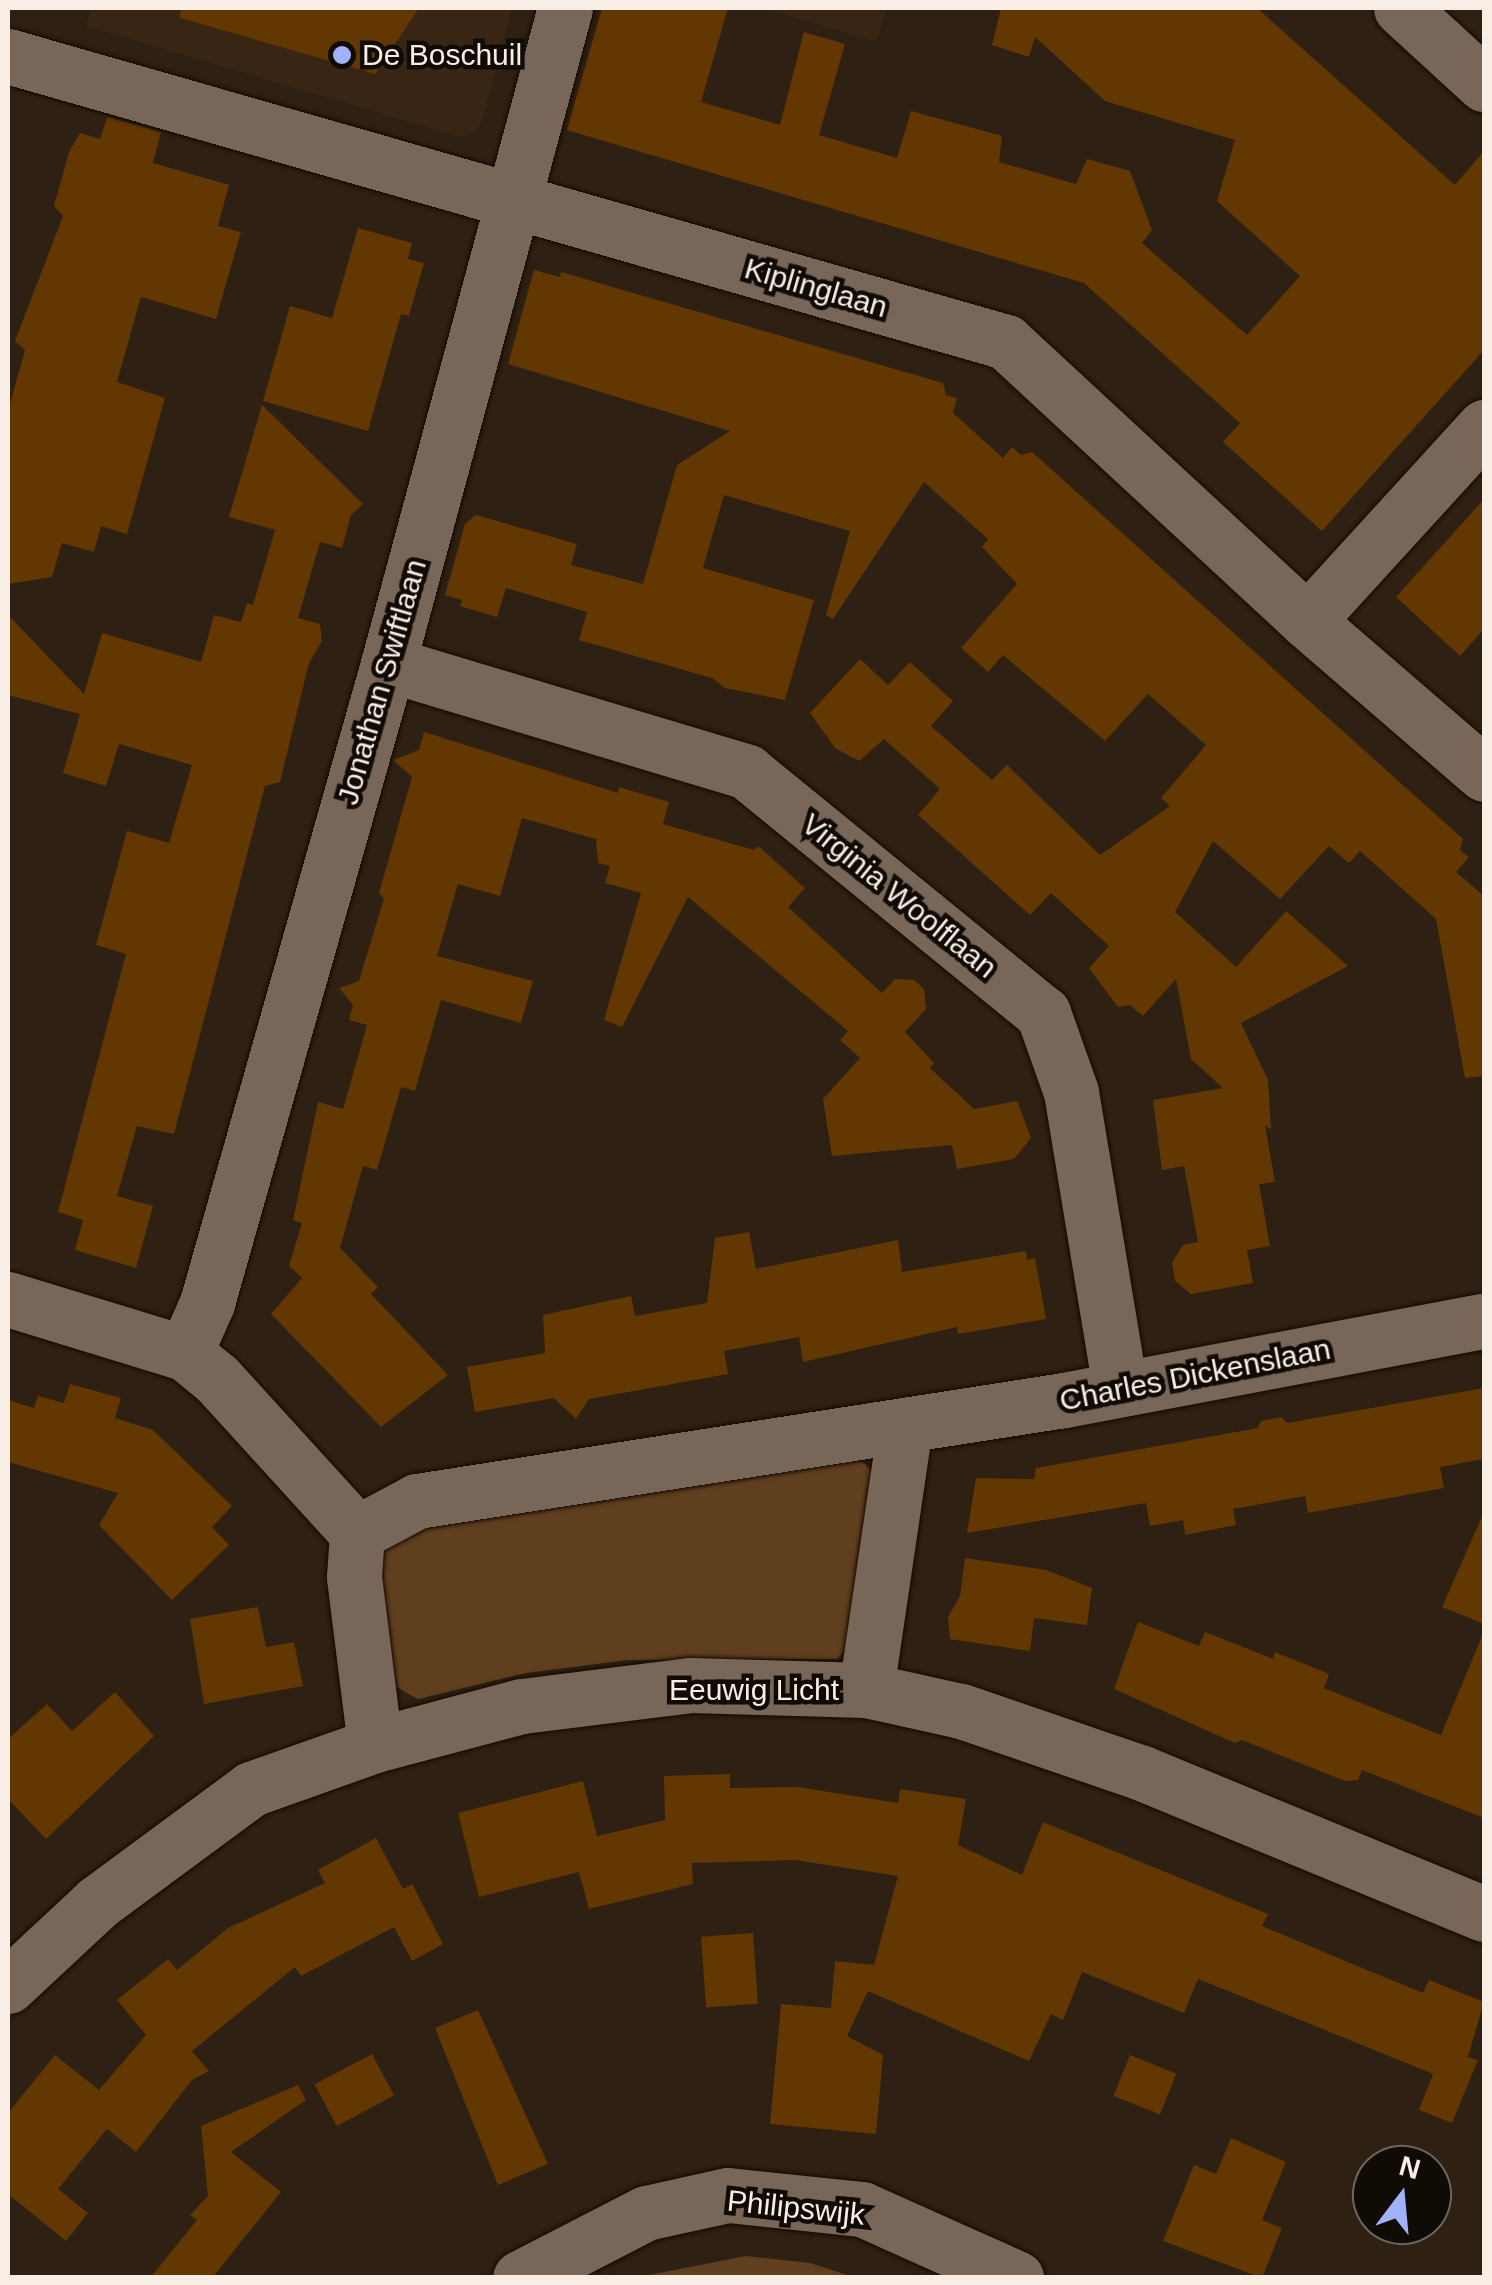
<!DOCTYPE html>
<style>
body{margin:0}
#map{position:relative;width:1492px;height:2285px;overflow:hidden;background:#2e2013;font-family:Arial,sans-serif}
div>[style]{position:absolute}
.built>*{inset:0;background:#382513}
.green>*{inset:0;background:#603f1f}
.building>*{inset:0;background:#623701;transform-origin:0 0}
.roads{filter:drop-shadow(0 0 2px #150901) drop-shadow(0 0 2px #150901)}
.minor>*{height:55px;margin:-27.5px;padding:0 27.5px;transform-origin:27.5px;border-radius:27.5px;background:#786758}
.dots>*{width:28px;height:28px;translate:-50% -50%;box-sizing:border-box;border:5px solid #110b06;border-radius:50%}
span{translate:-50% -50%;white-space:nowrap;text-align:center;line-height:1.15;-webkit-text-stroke:9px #110b06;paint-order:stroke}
.poi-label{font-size:30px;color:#f8eee5}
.left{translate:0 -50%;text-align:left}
.street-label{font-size:30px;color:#f8eee5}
.frame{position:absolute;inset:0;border:10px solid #f8eee5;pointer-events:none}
.north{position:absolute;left:1352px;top:2145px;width:100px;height:100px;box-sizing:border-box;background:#110b06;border:2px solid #6d665f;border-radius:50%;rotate:16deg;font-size:28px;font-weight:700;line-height:40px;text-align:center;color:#f8eee5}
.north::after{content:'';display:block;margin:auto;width:35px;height:45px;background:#a1b2fd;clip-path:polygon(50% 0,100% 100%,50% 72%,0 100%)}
</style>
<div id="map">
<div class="built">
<i style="clip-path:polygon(92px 8px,512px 8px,483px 119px,474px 133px,460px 137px,85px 26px)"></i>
<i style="clip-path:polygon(761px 8px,886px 8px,877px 42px)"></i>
</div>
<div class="green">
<i style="clip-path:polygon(848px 1448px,881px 1480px,857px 1637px,837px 1659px,627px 1660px,526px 1673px,418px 1699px,391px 1684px,378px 1544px,406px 1527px)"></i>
<i style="clip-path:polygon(746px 2256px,810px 2263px,853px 2277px,639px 2277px)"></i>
</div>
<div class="building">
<i style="clip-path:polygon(181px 8px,419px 8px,375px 74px,180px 18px)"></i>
<i style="clip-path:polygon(602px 8px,728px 8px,701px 102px,780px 125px,804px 32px,845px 44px,819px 135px,897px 158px,911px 111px,1002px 136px,999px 162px,1076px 184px,1087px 159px,1130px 171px,1152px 230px,1142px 243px,1247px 335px,1300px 276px,1217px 201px,1235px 140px,1105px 101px,1035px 37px,1029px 57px,992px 45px,1001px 8px,1257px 8px,1455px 185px,1484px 151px,1484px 350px,1322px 531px,1223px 442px,1240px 423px,1084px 283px,567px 130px)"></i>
<i style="clip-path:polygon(107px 117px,161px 132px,153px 163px,229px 185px,218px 226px,241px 232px,216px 319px,141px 297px,117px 382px,165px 398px,127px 534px,101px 526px,94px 552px,62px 543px,52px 577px,8px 584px,8px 411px,25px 350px,15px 341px,63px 216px,54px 206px,69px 152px,80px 133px,100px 139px)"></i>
<i style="clip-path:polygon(358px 228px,412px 243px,408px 259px,424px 263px,409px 316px,401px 314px,368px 431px,263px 401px,290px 306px,332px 318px)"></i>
<i style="clip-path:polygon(534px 270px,560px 277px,561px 272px,943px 383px,946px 395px,957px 398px,953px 413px,1003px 458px,1012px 447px,1021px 455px,1032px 452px,1463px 839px,1460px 850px,1469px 857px,1456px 872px,1484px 896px,1484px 1076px,1465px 1078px,1436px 919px,1360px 851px,1349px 863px,1329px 846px,1280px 899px,1213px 841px,1175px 912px,1236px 967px,1286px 911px,1348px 966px,1241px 1023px,1268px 1080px,1271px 1130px,1265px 1125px,1275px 1182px,1259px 1184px,1270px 1246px,1247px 1250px,1253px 1283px,1191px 1294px,1175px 1281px,1172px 1263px,1183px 1245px,1198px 1242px,1184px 1166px,1162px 1170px,1153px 1100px,1223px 1088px,1191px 1059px,1176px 979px,1143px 1016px,1130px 1005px,1118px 1007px,1089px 968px,1109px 946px,1051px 893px,1030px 915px,918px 815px,940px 789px,884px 739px,859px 761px,835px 748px,810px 713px,860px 659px,888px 685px,910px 662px,953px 701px,931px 726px,992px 780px,1007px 765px,1100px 855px,1170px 806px,1161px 798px,1206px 745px,1148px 694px,1105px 741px,1003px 655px,988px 672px,961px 648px,1017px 584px,982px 547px,988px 539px,924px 482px,833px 619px,826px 615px,850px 531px,724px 495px,703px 568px,814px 600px,785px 700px,725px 688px,712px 678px,579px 640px,587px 612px,506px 588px,497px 617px,460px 606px,462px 600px,445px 595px,465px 524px,476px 515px,577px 544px,571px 565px,643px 584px,677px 465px,730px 431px,508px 364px)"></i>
<i style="clip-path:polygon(262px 405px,363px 504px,351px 515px,342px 548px,320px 542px,298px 618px,320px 624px,322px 641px,309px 663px,280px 782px,265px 786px,174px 1134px,137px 1126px,117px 1196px,153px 1206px,136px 1268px,75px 1250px,83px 1220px,58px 1212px,126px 954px,96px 945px,127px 831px,169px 843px,192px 765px,119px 744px,106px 786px,63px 773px,80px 714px,8px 695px,8px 615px,84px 694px,102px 633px,201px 662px,214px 615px,241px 622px,247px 603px,253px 605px,275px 530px,229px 517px)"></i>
<i style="clip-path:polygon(1484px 499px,1484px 629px,1460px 656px,1396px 597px)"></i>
<i style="clip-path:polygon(424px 732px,618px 793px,619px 787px,669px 802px,663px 824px,754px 850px,758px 846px,805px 888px,788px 907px,882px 993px,895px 979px,914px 980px,924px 989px,926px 1009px,905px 1032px,934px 1063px,930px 1068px,974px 1109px,1017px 1101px,1031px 1138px,1014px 1159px,957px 1169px,952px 1145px,832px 1156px,823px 1099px,860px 1058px,840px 1040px,848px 1031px,688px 897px,622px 1027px,604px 1020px,641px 893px,605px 883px,610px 866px,598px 863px,596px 839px,522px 818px,500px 896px,458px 884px,437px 956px,533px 981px,521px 1023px,441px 1000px,415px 1091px,401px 1087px,377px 1170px,363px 1166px,340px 1248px,378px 1287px,371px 1294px,448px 1375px,381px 1427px,271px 1314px,302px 1278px,289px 1266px,302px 1223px,293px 1220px,318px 1102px,343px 1109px,367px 1025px,349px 1020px,353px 1005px,339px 988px,359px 981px,384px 898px,379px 893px,412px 777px,393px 760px,419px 750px)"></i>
<i style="clip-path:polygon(749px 1232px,756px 1269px,898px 1240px,902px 1272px,1026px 1251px,1027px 1260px,1035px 1258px,1046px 1319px,958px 1334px,957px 1327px,803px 1362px,799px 1337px,724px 1351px,728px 1374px,589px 1399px,576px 1419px,554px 1398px,475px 1412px,467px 1367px,545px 1353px,543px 1315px,631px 1296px,635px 1316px,707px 1303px,715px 1238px)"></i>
<i style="clip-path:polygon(70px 1384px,121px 1398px,115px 1418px,153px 1430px,232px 1506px,212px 1527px,229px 1545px,172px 1600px,99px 1525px,118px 1493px,8px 1462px,8px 1400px,34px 1408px,38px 1396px,64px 1403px)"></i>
<i style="clip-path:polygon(1484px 1388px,1484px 1459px,1440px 1467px,1444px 1488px,1308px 1513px,1305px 1496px,1233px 1509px,1236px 1525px,1185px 1535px,1183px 1520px,1150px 1526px,1146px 1503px,967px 1533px,976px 1478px,1034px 1479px,1036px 1468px,1258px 1428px,1261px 1421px,1282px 1417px,1287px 1423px)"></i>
<i style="clip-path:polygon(1484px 1512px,1484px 1624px,1442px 1607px)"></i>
<i style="clip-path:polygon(965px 1558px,1046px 1570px,1092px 1588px,1087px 1625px,1034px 1618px,1030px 1651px,950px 1639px,948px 1617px,960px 1596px)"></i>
<i style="clip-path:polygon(258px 1607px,266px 1647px,294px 1642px,303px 1686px,204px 1704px,190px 1619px)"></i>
<i style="clip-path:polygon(1138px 1622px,1199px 1646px,1205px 1632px,1273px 1659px,1275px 1652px,1329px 1674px,1324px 1688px,1441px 1735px,1484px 1631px,1484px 1818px,1362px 1770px,1358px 1780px,1345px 1781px,1242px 1740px,1235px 1743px,1114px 1689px)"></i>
<i style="clip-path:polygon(115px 1692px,154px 1736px,46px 1839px,8px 1799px,8px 1739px,47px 1704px,72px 1731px)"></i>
<i style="clip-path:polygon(730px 1774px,730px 1788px,798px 1787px,898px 1803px,900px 1789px,966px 1799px,958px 1845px,1022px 1875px,1043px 1822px,1268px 1914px,1262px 1926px,1362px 1968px,1423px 1993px,1429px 1980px,1484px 2002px,1468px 2057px,1478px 2060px,1452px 2123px,1419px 2110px,1433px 2074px,1303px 2021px,1198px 1979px,1184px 2013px,1082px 1972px,1063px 2020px,1051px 2014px,1029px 2061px,868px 1991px,847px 2036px,883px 2055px,876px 2134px,770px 2124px,781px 2004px,831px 2008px,835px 1961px,874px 1965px,898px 1876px,795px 1860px,692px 1863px,693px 1884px,589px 1909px,579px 1872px,479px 1897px,458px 1813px,583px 1781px,597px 1836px,665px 1820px,664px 1776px)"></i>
<i style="clip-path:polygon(376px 1838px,403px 1889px,412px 1884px,443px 1944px,412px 1961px,394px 1927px,301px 1976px,295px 1967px,192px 2051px,209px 2071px,192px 2080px,136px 2152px,107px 2129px,58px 2189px,88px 2213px,66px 2241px,8px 2194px,8px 2113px,55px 2055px,99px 2090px,146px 2035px,117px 2000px,168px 1959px,177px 1970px,228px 1928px,325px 1883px,318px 1870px)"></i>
<i style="left:753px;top:1933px;width:71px;height:52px;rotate:86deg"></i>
<i style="clip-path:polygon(478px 2010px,548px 2164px,498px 2185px,435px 2028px)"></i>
<i style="left:372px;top:2054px;width:47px;height:65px;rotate:62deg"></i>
<i style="left:1130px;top:2055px;width:50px;height:44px;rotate:22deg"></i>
<i style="clip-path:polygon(298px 2085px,306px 2100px,231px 2152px,281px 2192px,212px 2278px,150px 2278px,197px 2220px,190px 2215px,208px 2196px,201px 2126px)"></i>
<i style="clip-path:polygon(1231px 2138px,1286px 2162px,1262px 2220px,1282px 2228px,1262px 2278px,1163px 2241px,1194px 2165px,1216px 2174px)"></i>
</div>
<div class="roads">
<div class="minor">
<i style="left:1401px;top:8px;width:113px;rotate:42.5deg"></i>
<i style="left:8px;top:56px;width:1038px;rotate:15.99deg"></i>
<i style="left:1006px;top:342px;width:410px;rotate:42.8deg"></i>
<i style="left:1307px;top:621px;width:234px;rotate:40.8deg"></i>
<i style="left:1307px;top:621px;width:263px;rotate:-47.6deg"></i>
<i style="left:388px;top:664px;width:375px;rotate:16.7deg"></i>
<i style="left:747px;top:772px;width:382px;rotate:39.2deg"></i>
<i style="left:1043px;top:1013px;width:84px;rotate:70.5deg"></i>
<i style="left:1071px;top:1092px;width:301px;rotate:80.6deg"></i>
<i style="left:8px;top:1299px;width:185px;rotate:17deg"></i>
<i style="left:185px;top:1353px;width:41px;rotate:39.1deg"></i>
<i style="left:217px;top:1379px;width:208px;rotate:47.7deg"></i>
<i style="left:357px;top:1533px;width:44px;rotate:93.9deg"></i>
<i style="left:354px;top:1577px;width:169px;rotate:82.9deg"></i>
<i style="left:185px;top:1353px;width:55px;rotate:-66.3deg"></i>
<i style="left:207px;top:1303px;width:664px;rotate:-74.18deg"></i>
<i style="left:388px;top:664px;width:679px;rotate:-74.9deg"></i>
<i style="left:357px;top:1533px;width:68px;rotate:-28.1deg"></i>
<i style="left:417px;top:1501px;width:655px;rotate:-8.87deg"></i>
<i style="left:1064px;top:1400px;width:427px;rotate:-10.7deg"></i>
<i style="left:866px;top:1690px;width:267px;rotate:-81.6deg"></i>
<i style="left:8px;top:1986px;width:123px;rotate:-43deg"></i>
<i style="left:98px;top:1902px;width:190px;rotate:-36.4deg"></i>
<i style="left:251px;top:1789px;width:132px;rotate:-19.5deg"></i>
<i style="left:375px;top:1745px;width:152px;rotate:-14.9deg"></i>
<i style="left:522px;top:1706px;width:169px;rotate:-7.1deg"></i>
<i style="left:690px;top:1685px;width:176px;rotate:1.6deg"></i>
<i style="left:866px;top:1690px;width:97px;rotate:12.5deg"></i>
<i style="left:961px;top:1711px;width:191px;rotate:18.9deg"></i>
<i style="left:1142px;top:1773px;width:370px;rotate:22.4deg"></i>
<i style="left:520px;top:2278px;width:142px;rotate:-27.3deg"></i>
<i style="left:646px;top:2213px;width:84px;rotate:-12.4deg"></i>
<i style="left:728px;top:2195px;width:135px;rotate:6deg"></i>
<i style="left:862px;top:2209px;width:169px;rotate:24.1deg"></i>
</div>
</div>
<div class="dots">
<i style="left:342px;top:55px;background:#a1b2fd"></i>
</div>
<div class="poi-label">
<span class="left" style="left:362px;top:55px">De Boschuil</span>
</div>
<div class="street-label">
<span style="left:816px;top:288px;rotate:16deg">Kiplinglaan</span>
<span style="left:382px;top:682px;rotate:-74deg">Jonathan Swiftlaan</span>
<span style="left:899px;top:896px;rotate:39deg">Virginia Woolflaan</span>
<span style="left:1195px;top:1375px;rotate:-11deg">Charles Dickenslaan</span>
<span style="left:754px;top:1690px">Eeuwig Licht</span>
<span style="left:796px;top:2208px;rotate:6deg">Philipswijk</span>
</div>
<div class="frame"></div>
<div class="north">N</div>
</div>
